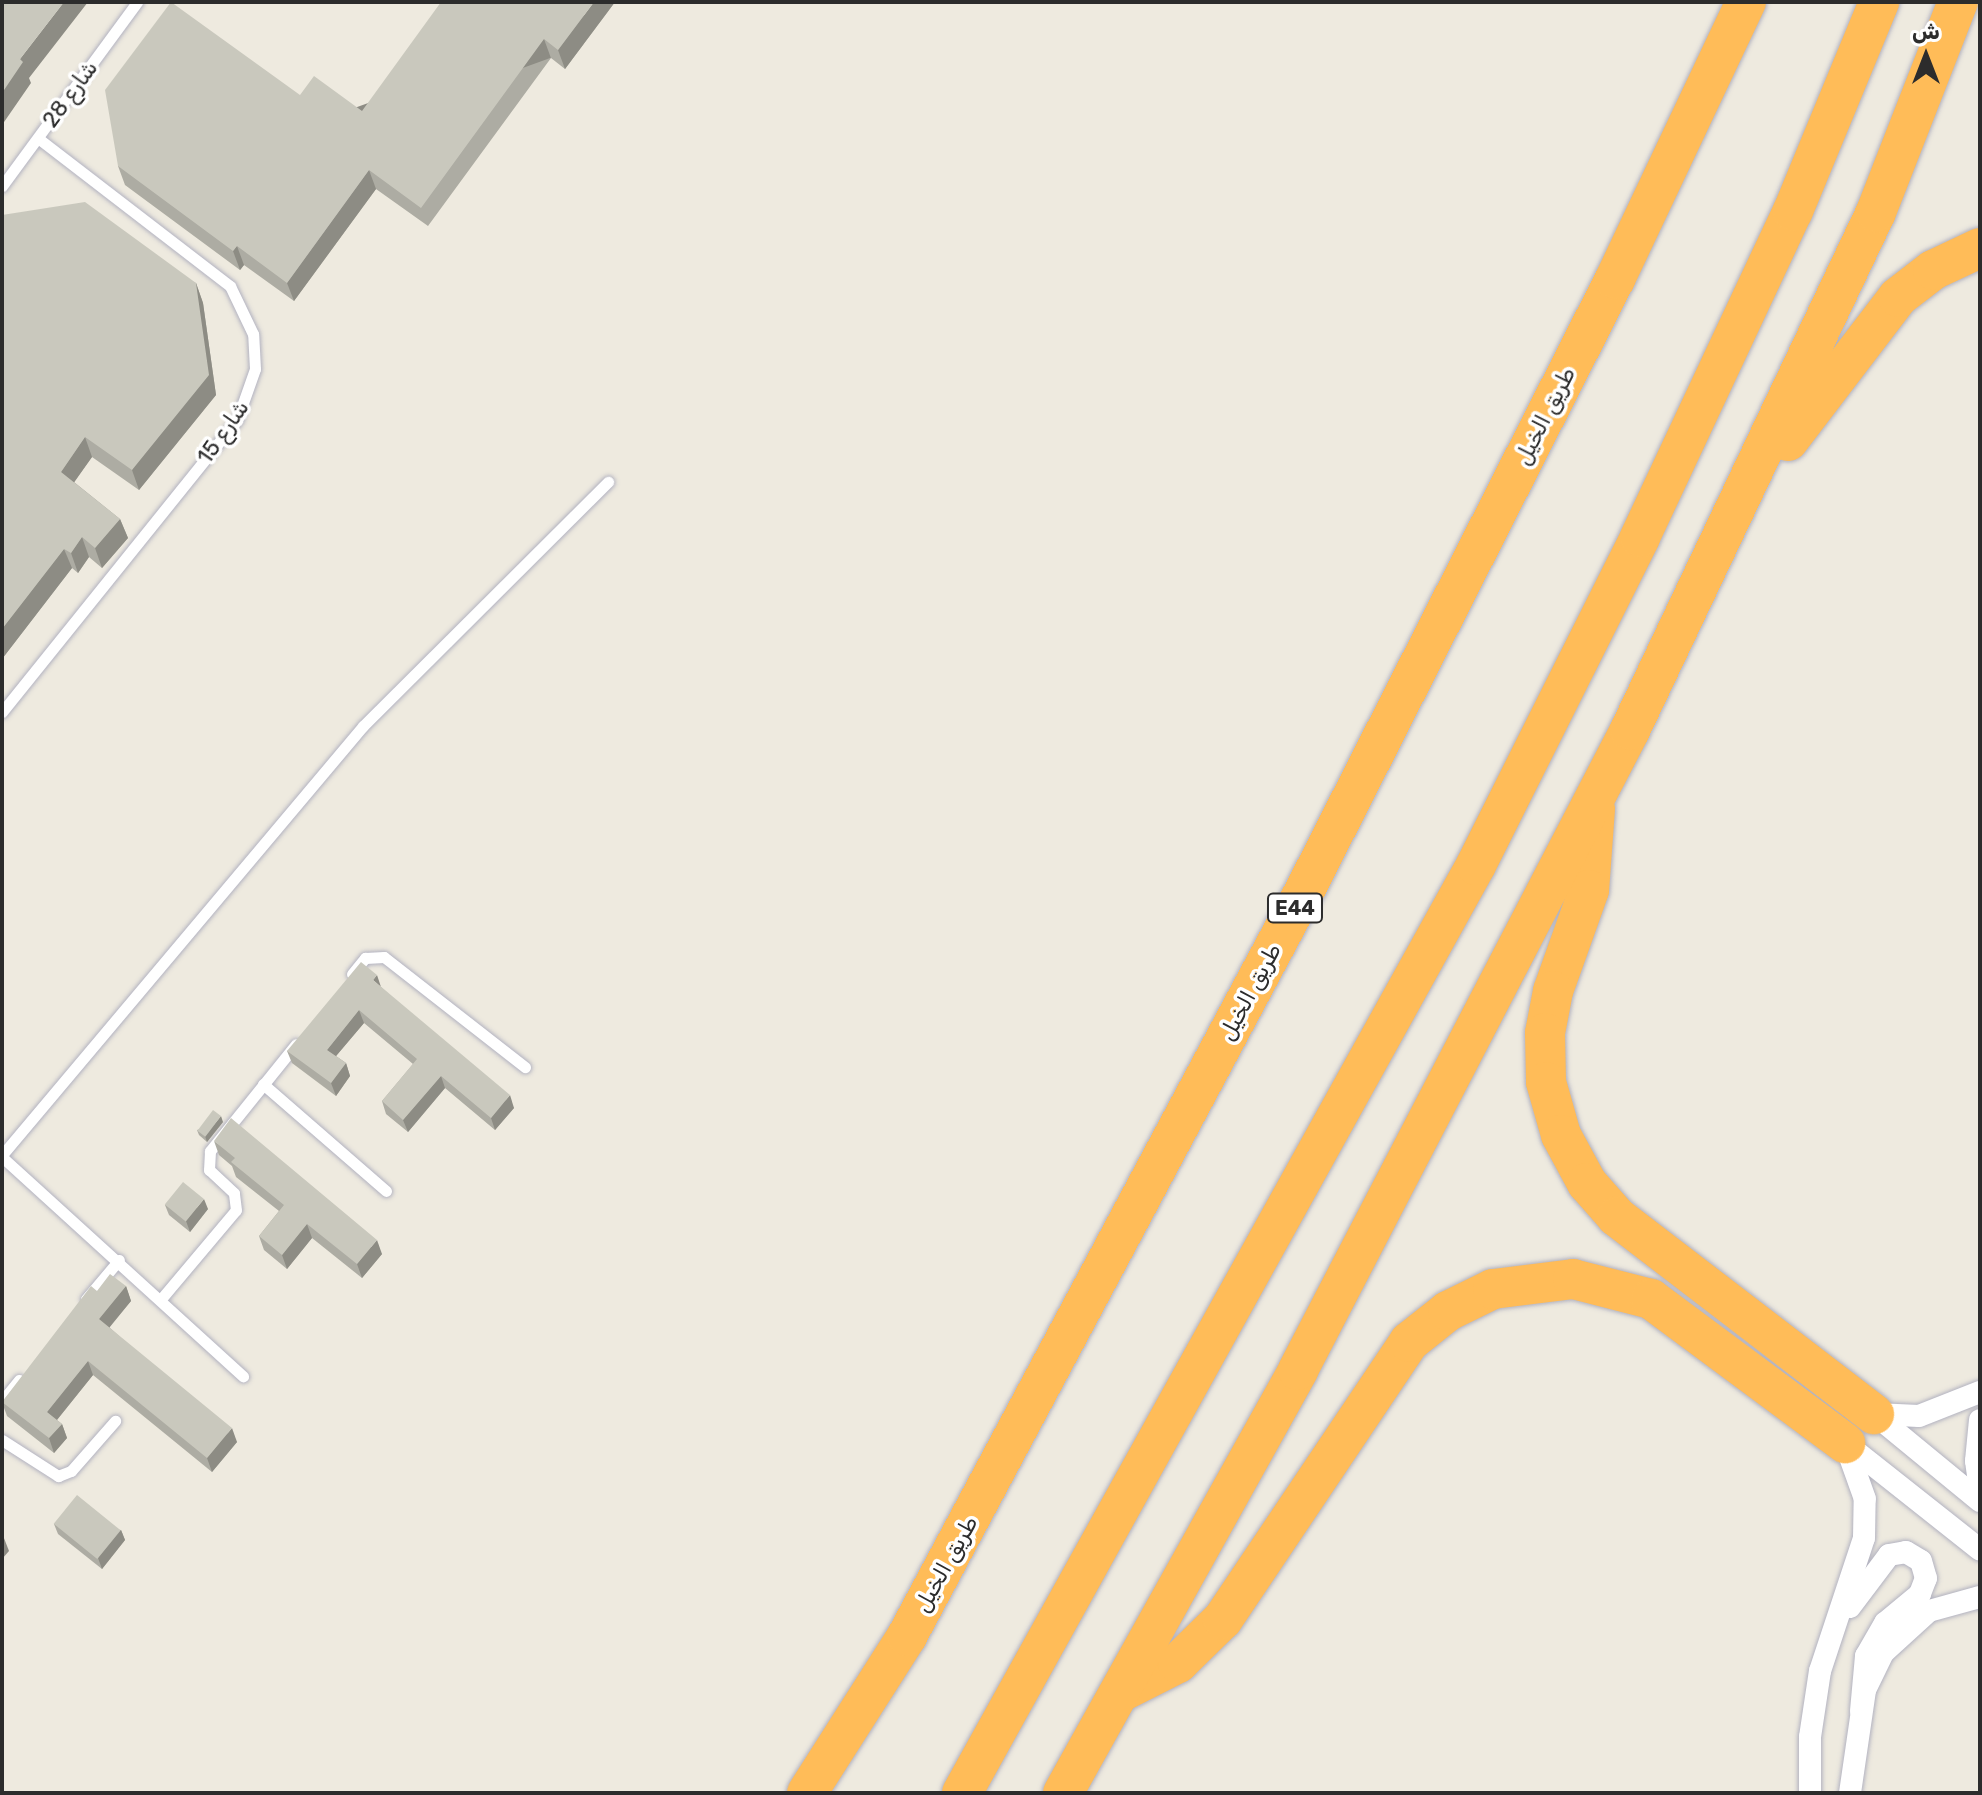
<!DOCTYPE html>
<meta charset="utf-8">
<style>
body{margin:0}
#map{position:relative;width:1982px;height:1795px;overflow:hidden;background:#eeeadf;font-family:Rubik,Vazirmatn,sans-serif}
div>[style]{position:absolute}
.roads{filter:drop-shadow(0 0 2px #b2b2c0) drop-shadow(0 0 2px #b2b2c0)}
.lane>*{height:11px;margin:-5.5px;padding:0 5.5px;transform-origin:5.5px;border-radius:5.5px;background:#fff}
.street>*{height:22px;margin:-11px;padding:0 11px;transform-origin:11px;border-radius:11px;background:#fff}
.highway>*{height:40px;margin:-20px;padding:0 20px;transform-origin:20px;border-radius:20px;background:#ffbc58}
.wall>*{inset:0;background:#adaca3}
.shaded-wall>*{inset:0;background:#8d8c84;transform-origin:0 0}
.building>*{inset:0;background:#c9c8bd;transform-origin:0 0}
span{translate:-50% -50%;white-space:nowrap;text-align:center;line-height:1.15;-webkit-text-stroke:7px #fff;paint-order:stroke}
.shield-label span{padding:2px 6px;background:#fff;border:2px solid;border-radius:6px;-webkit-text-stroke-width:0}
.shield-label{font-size:20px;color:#2c2c2c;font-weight:700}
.street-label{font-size:22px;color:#2c2c2c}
.frame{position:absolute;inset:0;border:4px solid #2c2c2c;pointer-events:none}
.north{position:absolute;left:1886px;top:16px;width:80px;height:80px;-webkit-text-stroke:6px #fff;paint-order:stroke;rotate:0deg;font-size:22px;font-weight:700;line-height:32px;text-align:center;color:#2c2c2c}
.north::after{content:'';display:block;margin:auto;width:28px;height:36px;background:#2c2c2c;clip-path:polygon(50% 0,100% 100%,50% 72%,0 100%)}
</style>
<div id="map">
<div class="roads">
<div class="lane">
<i style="left:2px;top:186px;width:228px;rotate:-53.7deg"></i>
<i style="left:2px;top:712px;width:375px;rotate:-51.2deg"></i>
<i style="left:237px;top:420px;width:54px;rotate:-70.6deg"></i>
<i style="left:255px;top:369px;width:35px;rotate:-93deg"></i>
<i style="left:253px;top:334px;width:53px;rotate:-115.6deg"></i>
<i style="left:230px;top:286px;width:242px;rotate:-142.4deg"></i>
<i style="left:352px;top:974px;width:21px;rotate:-51deg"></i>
<i style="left:365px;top:958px;width:19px;rotate:-3deg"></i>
<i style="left:384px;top:957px;width:179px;rotate:38deg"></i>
<i style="left:263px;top:1084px;width:163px;rotate:41deg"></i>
<i style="left:2px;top:1155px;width:561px;rotate:-49.92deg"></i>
<i style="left:363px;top:726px;width:346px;rotate:-44.9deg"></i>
<i style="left:2px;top:1157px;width:326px;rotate:42.3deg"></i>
<i style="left:86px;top:1299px;width:51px;rotate:-49.8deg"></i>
<i style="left:161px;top:1299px;width:116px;rotate:-49.9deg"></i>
<i style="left:236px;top:1210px;width:17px;rotate:-97deg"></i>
<i style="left:234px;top:1193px;width:34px;rotate:-137deg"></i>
<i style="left:209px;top:1170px;width:19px;rotate:-87deg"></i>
<i style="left:210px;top:1151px;width:137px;rotate:-51.2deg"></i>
<i style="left:2px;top:1401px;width:27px;rotate:-51deg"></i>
<i style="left:2px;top:1440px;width:67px;rotate:32.7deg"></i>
<i style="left:58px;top:1476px;width:14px;rotate:-21deg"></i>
<i style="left:71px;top:1471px;width:67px;rotate:-48.7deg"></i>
</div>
<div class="street">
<i style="left:1874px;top:1414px;width:137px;rotate:39.4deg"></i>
<i style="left:1875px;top:1414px;width:44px;rotate:2.6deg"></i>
<i style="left:1919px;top:1416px;width:66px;rotate:-21.5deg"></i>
<i style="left:1980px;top:1420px;width:41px;rotate:95.6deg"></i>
<i style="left:1976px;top:1461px;width:27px;rotate:82deg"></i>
<i style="left:1849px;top:1446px;width:167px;rotate:38.4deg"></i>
<i style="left:1850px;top:1607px;width:65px;rotate:-53.1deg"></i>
<i style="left:1889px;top:1555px;width:17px;rotate:-10deg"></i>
<i style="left:1906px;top:1552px;width:17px;rotate:31deg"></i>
<i style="left:1921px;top:1561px;width:18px;rotate:74deg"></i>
<i style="left:1926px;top:1578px;width:17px;rotate:111deg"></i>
<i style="left:1920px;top:1594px;width:45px;rotate:140.4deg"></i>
<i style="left:1885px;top:1623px;width:38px;rotate:120deg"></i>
<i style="left:1866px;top:1656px;width:55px;rotate:95.2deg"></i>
<i style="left:1810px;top:1793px;width:56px;rotate:-90deg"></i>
<i style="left:1810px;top:1737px;width:67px;rotate:-81.4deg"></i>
<i style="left:1820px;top:1671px;width:140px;rotate:-71.7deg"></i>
<i style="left:1864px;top:1538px;width:39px;rotate:-89deg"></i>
<i style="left:1865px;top:1499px;width:59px;rotate:-109.7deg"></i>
<i style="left:1850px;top:1793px;width:104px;rotate:-81.7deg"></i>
<i style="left:1865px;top:1690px;width:41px;rotate:-64.1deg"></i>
<i style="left:1883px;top:1653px;width:62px;rotate:-42.4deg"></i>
<i style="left:1929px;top:1611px;width:53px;rotate:-15.4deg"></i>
</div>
<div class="highway">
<i style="left:1788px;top:441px;width:181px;rotate:-52.6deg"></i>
<i style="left:1898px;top:297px;width:44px;rotate:-37.6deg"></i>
<i style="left:1933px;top:270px;width:52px;rotate:-25.1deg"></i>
<i style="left:1595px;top:809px;width:81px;rotate:94.2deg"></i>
<i style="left:1589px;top:890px;width:107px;rotate:109.6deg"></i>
<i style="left:1553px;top:991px;width:43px;rotate:100.8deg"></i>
<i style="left:1545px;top:1033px;width:49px;rotate:88.8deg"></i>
<i style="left:1546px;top:1082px;width:55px;rotate:74.2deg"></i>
<i style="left:1561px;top:1135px;width:55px;rotate:61.6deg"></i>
<i style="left:1587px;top:1183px;width:45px;rotate:48.6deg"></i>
<i style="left:1617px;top:1217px;width:324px;rotate:37.5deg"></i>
<i style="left:1123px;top:1691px;width:62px;rotate:-27deg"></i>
<i style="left:1178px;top:1663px;width:63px;rotate:-44.4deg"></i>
<i style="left:1223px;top:1619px;width:334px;rotate:-56.1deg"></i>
<i style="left:1409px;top:1342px;width:50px;rotate:-38.5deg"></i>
<i style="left:1448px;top:1311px;width:50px;rotate:-26.1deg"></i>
<i style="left:1493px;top:1289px;width:81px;rotate:-7.1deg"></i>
<i style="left:1573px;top:1279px;width:81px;rotate:14.4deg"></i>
<i style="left:1651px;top:1299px;width:242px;rotate:36.6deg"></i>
<i style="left:807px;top:1793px;width:186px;rotate:-57.5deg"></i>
<i style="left:907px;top:1636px;width:852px;rotate:-61.93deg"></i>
<i style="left:1308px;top:884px;width:678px;rotate:-63.1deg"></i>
<i style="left:1615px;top:279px;width:306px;rotate:-64.7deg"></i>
<i style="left:962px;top:1793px;width:1061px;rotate:-61.02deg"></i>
<i style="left:1476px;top:865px;width:367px;rotate:-63.4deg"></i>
<i style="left:1640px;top:537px;width:360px;rotate:-64.9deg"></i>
<i style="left:1793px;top:211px;width:226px;rotate:-67.6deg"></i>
<i style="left:1063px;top:1793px;width:484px;rotate:-60.9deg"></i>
<i style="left:1298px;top:1370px;width:721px;rotate:-62.58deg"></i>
<i style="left:1630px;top:730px;width:573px;rotate:-64.6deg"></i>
<i style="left:1876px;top:212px;width:225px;rotate:-68.7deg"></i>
</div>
</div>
<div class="wall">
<i style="clip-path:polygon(615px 2px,565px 69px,551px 58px,428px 226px,376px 189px,294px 301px,244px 265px,240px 270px,125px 185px,118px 166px,300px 95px,362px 111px)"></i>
<i style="clip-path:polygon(2px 215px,196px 283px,203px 303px,216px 395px,139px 490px,92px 457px,74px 482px,120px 519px,128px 538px,102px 568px,89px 557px,78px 573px,72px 568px,2px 659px)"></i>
<i style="clip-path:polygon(381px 987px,514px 1108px,495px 1130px,445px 1088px,408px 1132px,386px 1114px,382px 1101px,413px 1064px,364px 1023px,336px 1056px,346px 1063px,350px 1076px,336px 1096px,292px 1063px,287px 1051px)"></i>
<i style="clip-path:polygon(223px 1122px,207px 1142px,199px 1135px,197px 1130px)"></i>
<i style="clip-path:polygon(214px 1141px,382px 1254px,362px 1278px,312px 1238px,287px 1269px,264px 1250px,259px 1236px,279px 1211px,236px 1177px,232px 1166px,219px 1155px)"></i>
<i style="clip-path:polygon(165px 1205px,208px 1209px,190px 1232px,169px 1215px)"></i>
<i style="clip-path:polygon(126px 1286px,131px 1301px,109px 1327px,237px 1442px,212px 1472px,93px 1375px,57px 1420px,62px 1424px,67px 1438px,54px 1453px,7px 1416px,2px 1402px,97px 1291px)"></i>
<i style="clip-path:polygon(54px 1524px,121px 1530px,125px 1540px,102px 1569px,58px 1534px)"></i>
</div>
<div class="shaded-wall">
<i style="clip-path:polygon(64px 2px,88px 2px,29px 78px,31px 83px,2px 125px,2px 93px,20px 59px)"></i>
<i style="clip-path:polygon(594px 2px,615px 2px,565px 69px,558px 50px)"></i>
<i style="left:544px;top:39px;width:20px;height:209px;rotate:70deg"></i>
<i style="clip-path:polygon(369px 170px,376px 189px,294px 301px,287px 283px)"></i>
<i style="clip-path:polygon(237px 246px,244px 265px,240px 270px,233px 251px)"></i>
<i style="clip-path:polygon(196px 283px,203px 303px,216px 395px,139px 490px,132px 470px)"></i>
<i style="clip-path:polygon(85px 437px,92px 457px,68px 491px,61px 472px)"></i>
<i style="clip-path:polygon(120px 519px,128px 538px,102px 568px,95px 548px)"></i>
<i style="clip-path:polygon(82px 537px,89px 557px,78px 573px,71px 553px)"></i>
<i style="clip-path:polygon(64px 549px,72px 568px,2px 659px,2px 629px)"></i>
<i style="clip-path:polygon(377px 975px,381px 987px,373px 980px)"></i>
<i style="clip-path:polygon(359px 1010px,364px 1023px,331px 1062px,327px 1050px)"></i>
<i style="clip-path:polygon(346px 1063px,350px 1076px,336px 1096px,331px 1083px)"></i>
<i style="clip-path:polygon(441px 1076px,445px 1088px,408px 1132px,403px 1120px)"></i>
<i style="clip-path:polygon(510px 1095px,514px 1108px,495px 1130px,491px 1118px)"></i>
<i style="clip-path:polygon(221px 1116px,223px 1122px,207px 1142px,205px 1136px)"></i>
<i style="clip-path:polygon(204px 1199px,208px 1209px,190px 1232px,186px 1221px)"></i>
<i style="clip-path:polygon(307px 1224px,312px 1238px,287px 1269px,282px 1255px)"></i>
<i style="clip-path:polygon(377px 1240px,382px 1254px,362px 1278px,357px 1264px)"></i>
<i style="clip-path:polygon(126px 1286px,131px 1301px,105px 1333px,99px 1319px)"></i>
<i style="clip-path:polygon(88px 1361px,93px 1375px,52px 1426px,47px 1412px)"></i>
<i style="clip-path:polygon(62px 1424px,67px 1438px,54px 1453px,49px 1438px)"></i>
<i style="clip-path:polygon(232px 1428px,237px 1442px,212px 1472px,207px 1458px)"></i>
<i style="clip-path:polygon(121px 1530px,125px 1540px,102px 1569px,98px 1558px)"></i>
<i style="clip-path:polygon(2px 1533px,9px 1551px,2px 1559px)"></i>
</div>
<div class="building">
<i style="clip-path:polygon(2px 2px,64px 2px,20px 59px,23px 62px,2px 93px)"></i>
<i style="clip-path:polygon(171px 2px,300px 95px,314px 76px,362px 111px,441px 2px,594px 2px,558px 50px,544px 39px,421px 208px,369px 170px,287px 283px,237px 246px,233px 251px,118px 166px,105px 90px)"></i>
<i style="clip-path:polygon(85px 202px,196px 283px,209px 375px,132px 470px,85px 437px,61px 472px,120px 519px,95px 548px,82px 537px,71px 553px,64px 549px,2px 629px,2px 215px)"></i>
<i style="clip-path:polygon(361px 962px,377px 975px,373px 980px,510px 1095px,491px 1118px,441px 1076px,403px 1120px,382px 1101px,417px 1059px,359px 1010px,327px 1050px,346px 1063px,331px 1083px,287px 1051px)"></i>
<i style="left:213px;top:1110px;width:10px;height:26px;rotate:37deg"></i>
<i style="clip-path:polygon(231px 1118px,377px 1240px,357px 1264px,307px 1224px,282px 1255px,259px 1236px,284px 1205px,231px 1162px,235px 1158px,214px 1141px)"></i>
<i style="left:183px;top:1182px;width:27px;height:29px;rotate:39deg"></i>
<i style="clip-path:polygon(110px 1274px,126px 1286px,99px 1319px,232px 1428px,207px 1458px,88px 1361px,47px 1412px,62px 1424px,49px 1438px,2px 1402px,91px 1286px,97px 1291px)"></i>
<i style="left:77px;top:1495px;width:56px;height:37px;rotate:39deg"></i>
</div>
<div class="shield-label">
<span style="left:1295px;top:908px">E44</span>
</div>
<div class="street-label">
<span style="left:70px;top:94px;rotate:-54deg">شارع 28</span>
<span style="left:1545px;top:416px;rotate:-63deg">طريق الخيل</span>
<span style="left:223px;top:432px;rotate:-55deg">شارع 15</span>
<span style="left:1250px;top:992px;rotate:-62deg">طريق الخيل</span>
<span style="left:946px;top:1564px;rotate:-61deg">طريق الخيل</span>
</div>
<div class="frame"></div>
<div class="north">ش</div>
</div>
